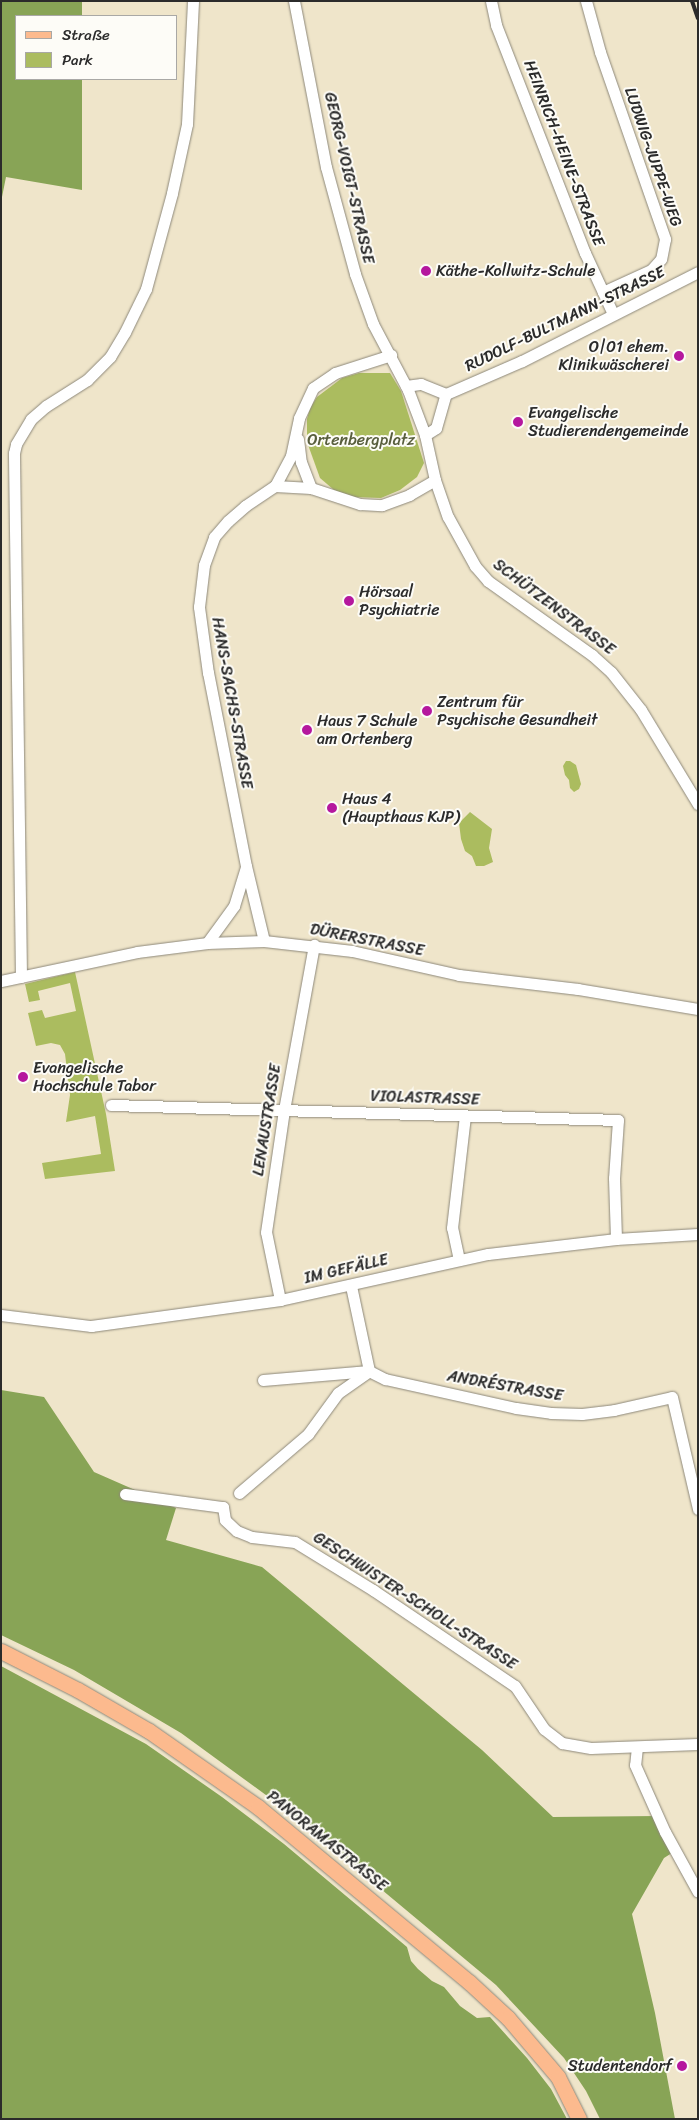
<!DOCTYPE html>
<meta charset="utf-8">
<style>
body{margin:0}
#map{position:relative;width:699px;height:2120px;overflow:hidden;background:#efe5ca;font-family:Sriracha,sans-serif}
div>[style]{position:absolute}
.green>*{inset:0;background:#abbc5f}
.forest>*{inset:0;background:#88a456}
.roads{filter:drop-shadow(0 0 1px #8d887a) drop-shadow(0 0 1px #8d887a)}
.minor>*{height:11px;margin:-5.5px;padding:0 5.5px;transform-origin:5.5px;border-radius:5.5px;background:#fff}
.major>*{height:15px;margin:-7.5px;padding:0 7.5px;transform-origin:7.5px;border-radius:7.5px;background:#fcba8e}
.rail>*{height:4px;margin:-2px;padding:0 2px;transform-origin:2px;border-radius:2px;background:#2b2b2b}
.dots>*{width:14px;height:14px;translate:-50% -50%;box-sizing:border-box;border:2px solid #fdfcf7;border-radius:50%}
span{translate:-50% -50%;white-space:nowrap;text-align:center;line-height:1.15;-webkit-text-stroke:4px #fdfcf7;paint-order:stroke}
.street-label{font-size:16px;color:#2b2b2b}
.poi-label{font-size:16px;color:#2b2b2b}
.left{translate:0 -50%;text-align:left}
.right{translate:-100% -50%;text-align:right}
.park-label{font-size:16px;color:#585e3d}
.frame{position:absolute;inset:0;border:2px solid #2b2b2b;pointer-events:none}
.legend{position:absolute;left:15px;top:15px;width:162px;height:65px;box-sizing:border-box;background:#fdfcf7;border:1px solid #a9a8a5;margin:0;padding:6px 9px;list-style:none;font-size:15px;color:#2b2b2b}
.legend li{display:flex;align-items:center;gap:10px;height:25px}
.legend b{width:25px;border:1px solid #a9a8a5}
</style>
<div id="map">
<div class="green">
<i style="clip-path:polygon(359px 373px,390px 373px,401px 391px,424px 463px,417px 477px,400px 490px,381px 498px,351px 497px,334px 490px,320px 478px,307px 442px,307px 419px,310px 408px,317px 397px,342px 378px)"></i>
<i style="clip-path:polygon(566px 761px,570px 761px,576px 765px,581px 784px,579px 789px,574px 792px,570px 788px,569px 780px,565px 775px,563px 766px)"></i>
<i style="clip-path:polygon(470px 812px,492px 829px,489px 848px,493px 862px,484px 866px,476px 866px,472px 856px,465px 851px,461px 839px,459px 823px)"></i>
<i style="clip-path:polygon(75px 972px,106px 1114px,115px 1171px,45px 1179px,42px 1163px,101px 1154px,95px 1116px,66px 1122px,70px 1095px,65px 1054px,60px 1045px,51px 1043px,36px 1046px,28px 1013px,42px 1010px,45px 1018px,76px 1011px,70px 983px,38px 991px,40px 1000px,29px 1002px,25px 984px)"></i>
</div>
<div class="forest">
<i style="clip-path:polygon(1px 1px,82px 1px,82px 16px,16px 16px,16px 79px,82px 79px,82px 190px,6px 177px,1px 202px)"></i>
<i style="clip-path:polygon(1px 1390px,44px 1397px,94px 1472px,176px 1508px,166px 1540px,262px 1567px,482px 1750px,553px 1817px,658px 1816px,675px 1851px,664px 1858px,632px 1914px,655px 2013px,675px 2119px,600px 2119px,586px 2091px,564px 2058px,496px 1985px,285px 1809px,181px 1733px,74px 1670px,1px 1635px)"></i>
<i style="clip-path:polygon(1px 1666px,146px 1744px,222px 1797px,284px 1844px,407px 1947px,411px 1961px,418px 1969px,432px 1981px,444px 1987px,460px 2006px,477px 2018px,490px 2017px,527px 2058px,551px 2089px,567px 2119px,1px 2119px)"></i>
</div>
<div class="roads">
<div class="minor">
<i style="left:294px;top:1px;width:169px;rotate:79.1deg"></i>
<i style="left:326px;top:167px;width:111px;rotate:74.8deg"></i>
<i style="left:355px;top:274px;width:53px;rotate:70.2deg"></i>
<i style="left:373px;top:324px;width:75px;rotate:62.1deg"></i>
<i style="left:408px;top:390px;width:48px;rotate:69.3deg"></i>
<i style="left:425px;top:435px;width:46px;rotate:77.5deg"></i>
<i style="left:435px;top:480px;width:39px;rotate:71deg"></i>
<i style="left:448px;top:517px;width:56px;rotate:61.1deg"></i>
<i style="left:475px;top:566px;width:20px;rotate:49deg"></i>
<i style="left:488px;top:581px;width:128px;rotate:35.4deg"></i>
<i style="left:592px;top:655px;width:25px;rotate:42deg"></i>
<i style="left:611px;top:672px;width:48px;rotate:51.7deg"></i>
<i style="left:641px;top:710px;width:110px;rotate:58.8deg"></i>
<i style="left:491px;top:1px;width:25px;rotate:78deg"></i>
<i style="left:496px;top:25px;width:245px;rotate:68.7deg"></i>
<i style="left:585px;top:253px;width:67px;rotate:65.3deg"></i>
<i style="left:586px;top:1px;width:53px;rotate:74.6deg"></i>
<i style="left:600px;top:52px;width:198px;rotate:70.8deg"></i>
<i style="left:665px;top:239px;width:20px;rotate:101deg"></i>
<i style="left:661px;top:259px;width:15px;rotate:132deg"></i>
<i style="left:651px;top:270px;width:53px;rotate:155.4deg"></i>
<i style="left:406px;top:386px;width:15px;rotate:-8deg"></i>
<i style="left:421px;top:384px;width:27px;rotate:22deg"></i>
<i style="left:446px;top:394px;width:83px;rotate:-23.5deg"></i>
<i style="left:522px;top:361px;width:197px;rotate:-26.8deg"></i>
<i style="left:425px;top:435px;width:13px;rotate:-32deg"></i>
<i style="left:436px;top:428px;width:35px;rotate:-74deg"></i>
<i style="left:298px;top:439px;width:23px;rotate:83deg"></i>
<i style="left:301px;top:462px;width:28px;rotate:69deg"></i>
<i style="left:275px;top:486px;width:36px;rotate:3deg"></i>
<i style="left:311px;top:488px;width:52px;rotate:18.1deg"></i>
<i style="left:360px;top:504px;width:22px;rotate:3deg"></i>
<i style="left:382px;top:505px;width:29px;rotate:-20deg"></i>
<i style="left:409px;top:495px;width:30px;rotate:-30deg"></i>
<i style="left:264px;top:941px;width:77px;rotate:-103.5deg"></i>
<i style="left:246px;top:866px;width:197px;rotate:-101.1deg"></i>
<i style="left:208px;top:673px;width:67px;rotate:-97.8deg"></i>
<i style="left:199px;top:607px;width:42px;rotate:-83.2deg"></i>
<i style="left:204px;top:565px;width:30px;rotate:-70deg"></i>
<i style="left:214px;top:537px;width:21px;rotate:-49deg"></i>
<i style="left:228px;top:521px;width:23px;rotate:-41deg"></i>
<i style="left:245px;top:506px;width:36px;rotate:-34deg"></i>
<i style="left:275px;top:486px;width:34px;rotate:-62deg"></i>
<i style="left:291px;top:456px;width:39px;rotate:-78deg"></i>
<i style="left:299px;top:418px;width:33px;rotate:-65deg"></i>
<i style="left:313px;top:388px;width:27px;rotate:-34deg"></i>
<i style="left:335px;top:373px;width:59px;rotate:-17.8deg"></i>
<i style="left:207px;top:943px;width:46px;rotate:-53.9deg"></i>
<i style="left:234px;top:906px;width:41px;rotate:-72.9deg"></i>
<i style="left:21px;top:977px;width:524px;rotate:-90.77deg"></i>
<i style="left:14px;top:453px;width:9px;rotate:-77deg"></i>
<i style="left:16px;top:444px;width:29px;rotate:-59deg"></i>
<i style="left:31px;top:419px;width:20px;rotate:-41deg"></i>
<i style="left:46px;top:406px;width:49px;rotate:-32.4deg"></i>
<i style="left:87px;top:380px;width:33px;rotate:-45deg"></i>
<i style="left:110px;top:357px;width:29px;rotate:-59deg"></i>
<i style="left:125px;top:332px;width:48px;rotate:-64deg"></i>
<i style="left:146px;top:289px;width:99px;rotate:-74.8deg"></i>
<i style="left:172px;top:193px;width:71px;rotate:-77.7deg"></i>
<i style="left:187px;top:124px;width:123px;rotate:-87.2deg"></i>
<i style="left:1px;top:981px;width:139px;rotate:-12deg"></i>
<i style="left:137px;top:952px;width:71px;rotate:-7.3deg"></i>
<i style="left:207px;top:943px;width:57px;rotate:-2deg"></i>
<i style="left:264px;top:941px;width:89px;rotate:6.5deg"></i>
<i style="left:352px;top:951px;width:110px;rotate:12.6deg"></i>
<i style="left:459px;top:975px;width:120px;rotate:6.7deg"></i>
<i style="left:578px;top:989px;width:122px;rotate:9.5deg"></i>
<i style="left:111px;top:1105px;width:507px;rotate:1.69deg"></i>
<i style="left:618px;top:1120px;width:58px;rotate:93.9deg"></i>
<i style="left:614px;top:1178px;width:61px;rotate:88.1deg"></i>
<i style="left:459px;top:1260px;width:33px;rotate:-102deg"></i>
<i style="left:452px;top:1228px;width:113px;rotate:-83.4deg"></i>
<i style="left:351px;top:1286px;width:87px;rotate:78deg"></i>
<i style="left:280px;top:1300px;width:69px;rotate:-101.6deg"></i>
<i style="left:266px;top:1232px;width:123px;rotate:-81.6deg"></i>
<i style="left:284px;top:1110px;width:168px;rotate:-79.7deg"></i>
<i style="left:1px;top:1315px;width:91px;rotate:7deg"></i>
<i style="left:91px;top:1326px;width:191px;rotate:-7.8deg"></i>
<i style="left:280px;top:1300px;width:213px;rotate:-12.5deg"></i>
<i style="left:488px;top:1254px;width:129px;rotate:-6.7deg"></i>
<i style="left:616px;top:1239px;width:82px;rotate:-3.5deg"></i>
<i style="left:263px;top:1380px;width:106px;rotate:-4.9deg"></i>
<i style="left:369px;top:1371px;width:18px;rotate:27deg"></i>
<i style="left:385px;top:1379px;width:134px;rotate:12.5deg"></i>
<i style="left:516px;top:1408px;width:35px;rotate:8deg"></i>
<i style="left:551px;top:1413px;width:31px;rotate:2deg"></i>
<i style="left:582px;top:1414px;width:32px;rotate:-7deg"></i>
<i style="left:614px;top:1410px;width:59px;rotate:-12.6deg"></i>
<i style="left:672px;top:1397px;width:115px;rotate:76.9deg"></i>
<i style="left:239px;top:1493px;width:91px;rotate:-40.5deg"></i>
<i style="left:308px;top:1434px;width:51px;rotate:-53.8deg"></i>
<i style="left:338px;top:1393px;width:37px;rotate:-35deg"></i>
<i style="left:125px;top:1494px;width:99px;rotate:7.6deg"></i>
<i style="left:223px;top:1507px;width:13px;rotate:81deg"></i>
<i style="left:225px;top:1520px;width:16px;rotate:43deg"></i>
<i style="left:237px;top:1531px;width:16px;rotate:22deg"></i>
<i style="left:252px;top:1537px;width:43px;rotate:6.6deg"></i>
<i style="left:295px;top:1542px;width:92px;rotate:31.6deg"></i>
<i style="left:373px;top:1590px;width:171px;rotate:34.1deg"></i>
<i style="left:515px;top:1686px;width:52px;rotate:56deg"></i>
<i style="left:544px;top:1729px;width:23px;rotate:38deg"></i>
<i style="left:562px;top:1743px;width:29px;rotate:10deg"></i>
<i style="left:591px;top:1748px;width:107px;rotate:-2.1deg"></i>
<i style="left:637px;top:1747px;width:18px;rotate:96deg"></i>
<i style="left:635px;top:1765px;width:73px;rotate:65.9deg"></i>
<i style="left:665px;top:1832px;width:68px;rotate:61.2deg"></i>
</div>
<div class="major">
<i style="left:1px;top:1651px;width:86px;rotate:26.9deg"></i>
<i style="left:78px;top:1690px;width:82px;rotate:30deg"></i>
<i style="left:149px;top:1731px;width:133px;rotate:34.9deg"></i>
<i style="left:258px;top:1807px;width:274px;rotate:39.7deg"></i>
<i style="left:469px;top:1982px;width:53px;rotate:42.7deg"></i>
<i style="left:508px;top:2018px;width:77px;rotate:49.7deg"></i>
<i style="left:558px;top:2077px;width:47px;rotate:63.4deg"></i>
</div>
</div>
<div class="rail">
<i style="left:692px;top:1px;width:18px;rotate:71deg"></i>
</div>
<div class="dots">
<i style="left:426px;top:271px;background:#b5179e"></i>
<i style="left:679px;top:356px;background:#b5179e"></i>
<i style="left:518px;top:422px;background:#b5179e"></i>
<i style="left:349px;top:601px;background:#b5179e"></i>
<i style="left:427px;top:711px;background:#b5179e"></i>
<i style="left:307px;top:730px;background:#b5179e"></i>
<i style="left:332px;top:808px;background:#b5179e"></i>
<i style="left:23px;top:1077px;background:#b5179e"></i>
<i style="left:682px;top:2066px;background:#b5179e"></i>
</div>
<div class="street-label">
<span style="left:564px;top:153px;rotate:69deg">HEINRICH-HEINE-STRASSE</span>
<span style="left:653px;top:157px;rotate:71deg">LUDWIG-JUPPE-WEG</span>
<span style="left:349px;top:178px;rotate:77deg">GEORG-VOIGT-STRASSE</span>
<span style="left:565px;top:319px;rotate:-26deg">RUDOLF-BULTMANN-STRASSE</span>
<span style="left:554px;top:607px;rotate:37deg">SCHÜTZENSTRASSE</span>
<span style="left:232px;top:703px;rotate:80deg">HANS-SACHS-STRASSE</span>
<span style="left:367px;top:940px;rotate:11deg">DÜRERSTRASSE</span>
<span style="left:425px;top:1098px;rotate:2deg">VIOLASTRASSE</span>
<span style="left:267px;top:1120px;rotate:-81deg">LENAUSTRASSE</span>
<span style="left:346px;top:1269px;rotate:-13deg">IM GEFÄLLE</span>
<span style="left:505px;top:1386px;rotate:10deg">ANDRÉSTRASSE</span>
<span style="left:415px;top:1601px;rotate:33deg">GESCHWISTER-SCHOLL-STRASSE</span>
<span style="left:327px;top:1841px;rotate:39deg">PANORAMASTRASSE</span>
</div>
<div class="poi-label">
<span class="left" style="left:436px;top:271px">Käthe-Kollwitz-Schule</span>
<span class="right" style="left:669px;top:356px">O|01 ehem.<br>Klinikwäscherei</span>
<span class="left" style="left:528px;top:422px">Evangelische<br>Studierendengemeinde</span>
<span class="left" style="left:359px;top:601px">Hörsaal<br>Psychiatrie</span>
<span class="left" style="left:437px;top:711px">Zentrum für<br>Psychische Gesundheit</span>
<span class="left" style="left:317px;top:730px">Haus 7 Schule<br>am Ortenberg</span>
<span class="left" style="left:342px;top:808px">Haus 4<br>(Haupthaus KJP)</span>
<span class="left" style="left:33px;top:1077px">Evangelische<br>Hochschule Tabor</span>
<span class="right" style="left:672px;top:2066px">Studentendorf</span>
</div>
<div class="park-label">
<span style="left:361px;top:440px">Ortenbergplatz</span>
</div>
<div class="frame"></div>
<ul class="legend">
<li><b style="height:6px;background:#fcba8e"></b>Straße</li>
<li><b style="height:14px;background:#abbc5f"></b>Park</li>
</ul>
</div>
